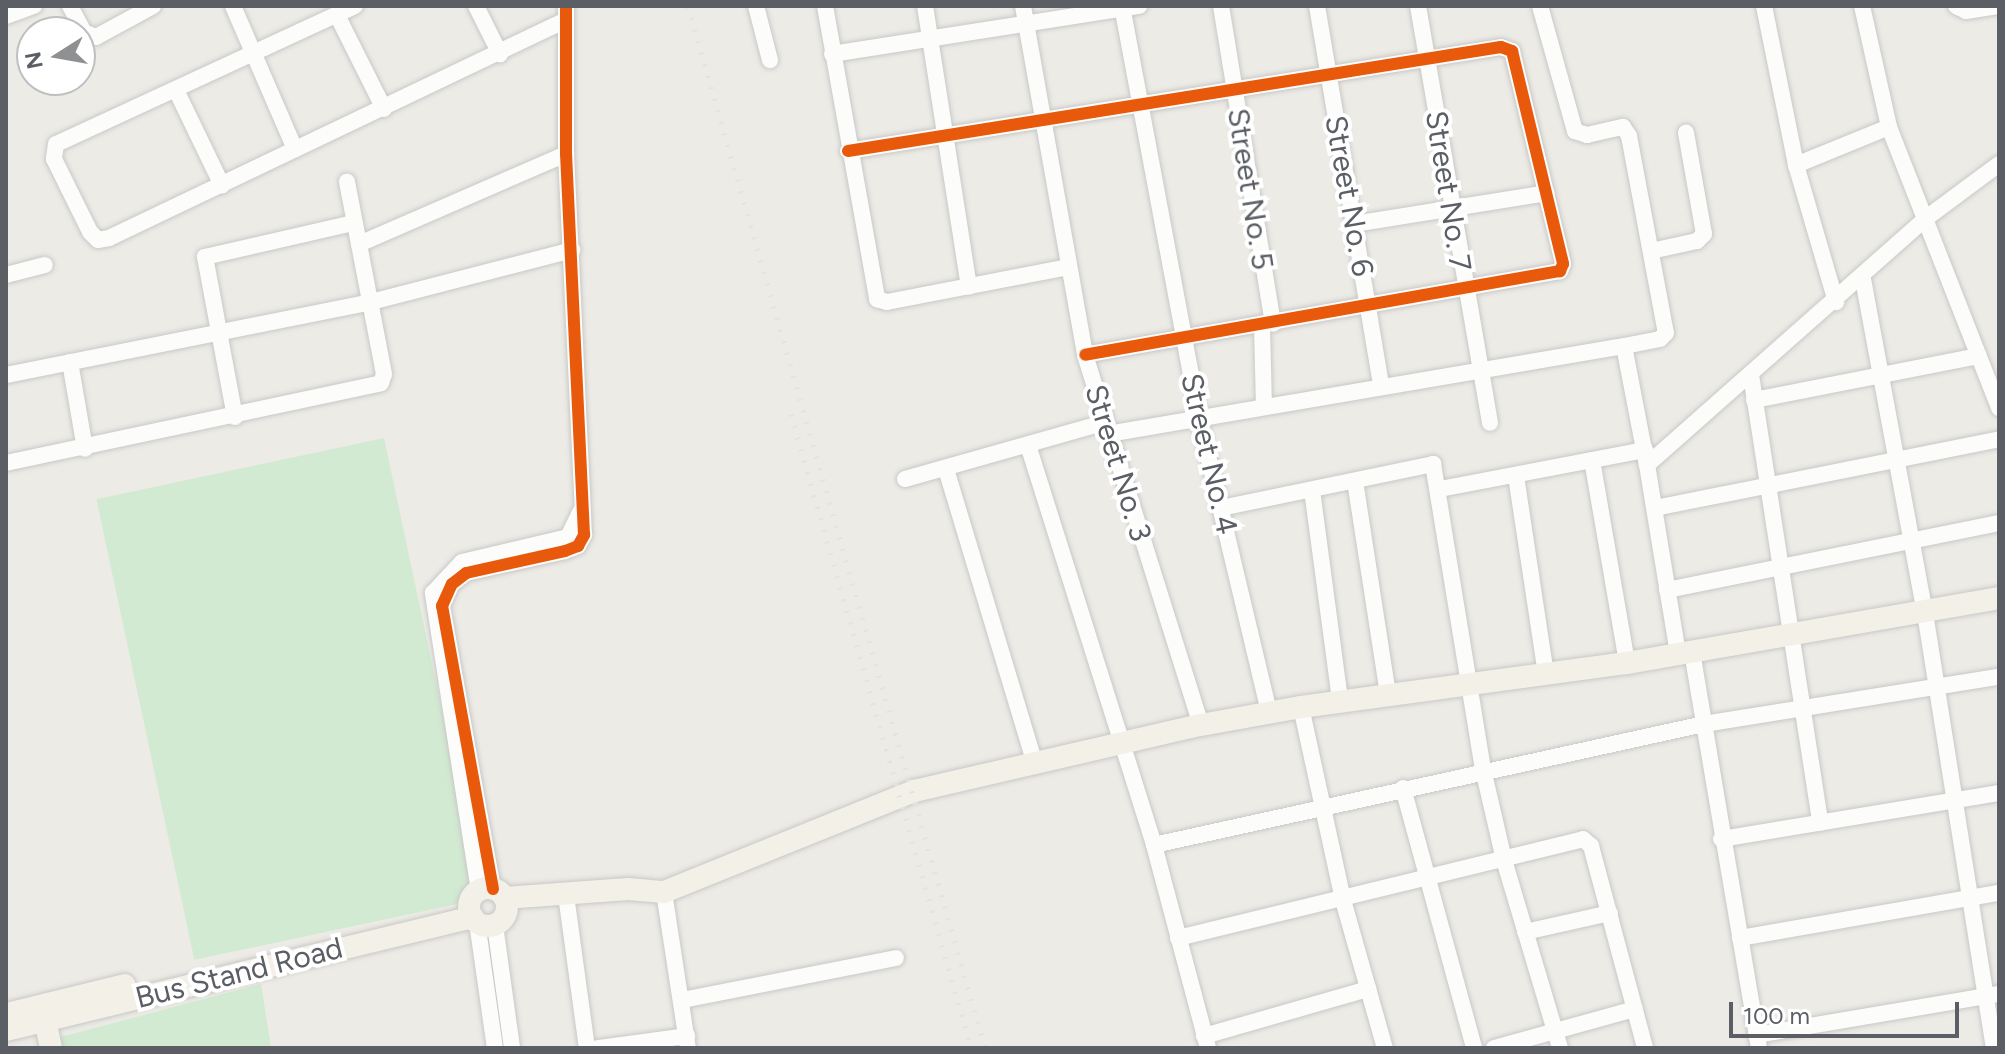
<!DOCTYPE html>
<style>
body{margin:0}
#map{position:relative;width:2005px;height:1054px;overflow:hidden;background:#ecebe6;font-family:Figtree,sans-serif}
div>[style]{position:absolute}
.green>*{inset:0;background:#d2ead1;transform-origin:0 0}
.roads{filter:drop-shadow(0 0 2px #c8c8c7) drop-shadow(0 0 2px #c8c8c7)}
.minor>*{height:16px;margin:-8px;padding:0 8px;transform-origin:8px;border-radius:8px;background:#fcfcfb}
.major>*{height:22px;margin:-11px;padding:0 11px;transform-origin:11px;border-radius:11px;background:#f3f1e7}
.major>.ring{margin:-11px;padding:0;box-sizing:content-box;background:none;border:22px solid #f3f1e7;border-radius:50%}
.rail>*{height:5px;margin-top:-2.5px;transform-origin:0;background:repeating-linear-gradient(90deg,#e3e3e3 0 2px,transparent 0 12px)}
.cycleway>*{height:12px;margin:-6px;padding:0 6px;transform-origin:6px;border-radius:6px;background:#e8590c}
span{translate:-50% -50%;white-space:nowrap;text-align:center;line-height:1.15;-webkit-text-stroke:8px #fff;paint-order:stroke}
.street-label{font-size:30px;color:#5b5f65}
.frame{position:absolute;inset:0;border:8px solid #5b5f65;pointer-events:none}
.north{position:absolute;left:16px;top:16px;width:80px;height:80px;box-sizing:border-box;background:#fff;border:2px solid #bdbfc1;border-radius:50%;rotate:259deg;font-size:22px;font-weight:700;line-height:32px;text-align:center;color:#5b5f65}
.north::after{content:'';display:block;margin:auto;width:28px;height:36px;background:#8e9092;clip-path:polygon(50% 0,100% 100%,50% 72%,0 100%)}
.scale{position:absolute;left:1729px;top:1002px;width:230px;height:36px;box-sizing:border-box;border:4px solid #5b5f65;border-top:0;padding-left:10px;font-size:24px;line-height:28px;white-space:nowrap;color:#5b5f65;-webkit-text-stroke:6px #fff;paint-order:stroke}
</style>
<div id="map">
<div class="green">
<i style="left:384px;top:438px;width:471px;height:294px;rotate:78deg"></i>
<i style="clip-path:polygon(261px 984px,271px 1048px,54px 1048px,53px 1039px)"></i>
</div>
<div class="roads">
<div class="minor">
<i style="left:70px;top:6px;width:30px;rotate:62deg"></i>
<i style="left:84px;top:32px;width:13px;rotate:23deg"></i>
<i style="left:96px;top:37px;width:65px;rotate:-28.5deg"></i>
<i style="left:233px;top:6px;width:156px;rotate:66.6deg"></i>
<i style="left:355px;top:6px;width:329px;rotate:155.2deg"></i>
<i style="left:56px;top:144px;width:15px;rotate:98deg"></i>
<i style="left:54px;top:159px;width:81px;rotate:63.7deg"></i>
<i style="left:90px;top:232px;width:11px;rotate:45deg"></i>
<i style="left:98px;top:240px;width:11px;rotate:-10deg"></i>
<i style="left:109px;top:238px;width:506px;rotate:-25.5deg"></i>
<i style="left:476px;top:6px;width:54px;rotate:63.4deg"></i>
<i style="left:756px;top:6px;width:56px;rotate:75.5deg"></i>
<i style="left:825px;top:6px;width:298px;rotate:79.9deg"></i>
<i style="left:877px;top:299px;width:10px;rotate:17deg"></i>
<i style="left:887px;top:302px;width:184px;rotate:-10.9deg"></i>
<i style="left:925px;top:6px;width:284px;rotate:81.1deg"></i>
<i style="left:1023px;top:6px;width:354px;rotate:79.9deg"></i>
<i style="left:1085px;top:355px;width:388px;rotate:72.6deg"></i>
<i style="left:1122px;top:6px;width:419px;rotate:79.4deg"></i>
<i style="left:1199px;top:418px;width:302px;rotate:76.6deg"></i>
<i style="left:1221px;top:6px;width:322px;rotate:80.7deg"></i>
<i style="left:1317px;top:6px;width:385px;rotate:80.4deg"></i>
<i style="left:1418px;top:6px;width:423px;rotate:80.2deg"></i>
<i style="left:1540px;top:6px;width:130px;rotate:74.4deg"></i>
<i style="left:1575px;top:131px;width:13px;rotate:18deg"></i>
<i style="left:1587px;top:135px;width:37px;rotate:-13deg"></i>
<i style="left:1623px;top:127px;width:11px;rotate:56deg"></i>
<i style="left:1629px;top:136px;width:200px;rotate:79.4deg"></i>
<i style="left:1666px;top:333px;width:8px;rotate:135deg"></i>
<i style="left:1660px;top:339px;width:37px;rotate:169deg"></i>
<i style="left:1764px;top:6px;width:162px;rotate:78.6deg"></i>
<i style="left:1796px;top:165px;width:143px;rotate:73.7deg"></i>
<i style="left:1862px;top:6px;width:124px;rotate:77.4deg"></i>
<i style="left:1889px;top:127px;width:302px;rotate:68.6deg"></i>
<i style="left:1956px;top:6px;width:11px;rotate:27deg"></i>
<i style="left:1966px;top:11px;width:32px;rotate:-9deg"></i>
<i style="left:337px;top:15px;width:105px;rotate:63.4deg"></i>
<i style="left:6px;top:16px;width:30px;rotate:-20deg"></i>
<i style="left:832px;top:54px;width:311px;rotate:-8.9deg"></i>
<i style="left:176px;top:90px;width:106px;rotate:64.2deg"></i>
<i style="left:848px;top:151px;width:661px;rotate:-9.05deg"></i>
<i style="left:1501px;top:47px;width:12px;rotate:20deg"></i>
<i style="left:1512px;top:51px;width:219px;rotate:76.5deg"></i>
<i style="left:1563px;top:264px;width:8px;rotate:113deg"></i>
<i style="left:1560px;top:271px;width:482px;rotate:170deg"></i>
<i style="left:1796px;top:165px;width:100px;rotate:-22.2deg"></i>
<i style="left:1354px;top:224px;width:195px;rotate:-9.1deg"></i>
<i style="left:359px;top:244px;width:226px;rotate:-23.5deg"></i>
<i style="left:1651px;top:251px;width:47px;rotate:-12.3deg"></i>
<i style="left:1697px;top:241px;width:10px;rotate:-45deg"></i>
<i style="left:1704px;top:234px;width:103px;rotate:-100.1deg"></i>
<i style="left:6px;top:275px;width:40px;rotate:-14.4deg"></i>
<i style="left:1863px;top:279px;width:340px;rotate:79.5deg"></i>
<i style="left:1925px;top:613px;width:440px;rotate:81deg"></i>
<i style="left:1262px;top:326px;width:81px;rotate:88.6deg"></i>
<i style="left:70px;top:362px;width:88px;rotate:80.2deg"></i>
<i style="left:6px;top:375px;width:372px;rotate:-11.3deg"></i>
<i style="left:371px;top:302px;width:208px;rotate:-14.5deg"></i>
<i style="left:1751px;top:375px;width:453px;rotate:81.2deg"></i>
<i style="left:1754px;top:400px;width:229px;rotate:-11.1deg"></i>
<i style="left:235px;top:417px;width:163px;rotate:-100.6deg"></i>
<i style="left:205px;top:257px;width:153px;rotate:-12.9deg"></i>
<i style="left:1108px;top:434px;width:523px;rotate:-9.68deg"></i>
<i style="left:1624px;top:346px;width:121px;rotate:79.1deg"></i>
<i style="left:1028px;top:445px;width:419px;rotate:72.5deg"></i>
<i style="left:1154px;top:845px;width:210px;rotate:75.1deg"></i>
<i style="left:1592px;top:460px;width:206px;rotate:80.2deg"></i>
<i style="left:6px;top:463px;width:383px;rotate:-12deg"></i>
<i style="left:381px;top:383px;width:9px;rotate:-72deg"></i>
<i style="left:384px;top:374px;width:196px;rotate:-100.9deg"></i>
<i style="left:946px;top:469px;width:308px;rotate:73.2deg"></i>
<i style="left:1516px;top:476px;width:201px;rotate:81.4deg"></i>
<i style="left:905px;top:479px;width:206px;rotate:-15.8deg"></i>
<i style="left:1355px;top:481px;width:217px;rotate:81.2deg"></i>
<i style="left:1440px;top:489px;width:209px;rotate:-10.8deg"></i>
<i style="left:1312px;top:490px;width:213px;rotate:82.4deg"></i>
<i style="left:1221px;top:508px;width:217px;rotate:-11.7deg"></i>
<i style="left:1433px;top:464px;width:309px;rotate:80.7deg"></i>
<i style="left:1483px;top:769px;width:93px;rotate:77deg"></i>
<i style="left:1504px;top:860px;width:196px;rotate:73.4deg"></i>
<i style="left:1655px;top:508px;width:351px;rotate:-11.3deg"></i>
<i style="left:1667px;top:590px;width:339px;rotate:-11.4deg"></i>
<i style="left:1692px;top:652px;width:402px;rotate:80.4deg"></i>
<i style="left:1678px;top:654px;width:192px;rotate:-99.3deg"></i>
<i style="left:1647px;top:465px;width:371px;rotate:-41.5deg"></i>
<i style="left:1925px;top:219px;width:92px;rotate:-36.6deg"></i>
<i style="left:1301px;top:707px;width:198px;rotate:77.7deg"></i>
<i style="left:1343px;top:900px;width:154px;rotate:74.2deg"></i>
<i style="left:1403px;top:788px;width:270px;rotate:74.7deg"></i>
<i style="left:1721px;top:839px;width:282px;rotate:-9.4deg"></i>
<i style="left:1154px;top:845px;width:563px;rotate:-12.41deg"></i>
<i style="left:1704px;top:724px;width:299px;rotate:-9.1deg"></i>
<i style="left:493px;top:889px;width:288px;rotate:-100.2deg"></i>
<i style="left:442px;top:606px;width:24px;rotate:-66deg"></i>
<i style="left:452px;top:584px;width:18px;rotate:-38deg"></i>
<i style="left:466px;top:573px;width:101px;rotate:-12.5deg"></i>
<i style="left:565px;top:551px;width:14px;rotate:-21deg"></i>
<i style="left:578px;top:546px;width:13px;rotate:-61deg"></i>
<i style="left:584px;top:535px;width:381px;rotate:-92.7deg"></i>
<i style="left:566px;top:154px;width:148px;rotate:-90deg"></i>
<i style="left:479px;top:891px;width:302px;rotate:-98.8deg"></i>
<i style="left:433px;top:593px;width:42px;rotate:-46.9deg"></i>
<i style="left:462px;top:562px;width:109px;rotate:-13.3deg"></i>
<i style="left:568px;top:537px;width:28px;rotate:-64deg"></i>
<i style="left:664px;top:892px;width:158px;rotate:81.3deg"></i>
<i style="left:566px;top:895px;width:154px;rotate:82.2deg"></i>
<i style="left:477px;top:922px;width:127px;rotate:81.9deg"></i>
<i style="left:495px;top:925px;width:124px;rotate:82.1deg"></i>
<i style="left:1525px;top:932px;width:87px;rotate:-12.6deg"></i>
<i style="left:1178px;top:938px;width:417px;rotate:-13.7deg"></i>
<i style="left:1583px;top:839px;width:11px;rotate:41deg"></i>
<i style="left:1591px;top:846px;width:209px;rotate:75deg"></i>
<i style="left:1740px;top:938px;width:263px;rotate:-9.9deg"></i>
<i style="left:682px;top:1000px;width:218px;rotate:-11.1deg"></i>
<i style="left:1756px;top:1035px;width:246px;rotate:-9.6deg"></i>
<i style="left:1204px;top:1036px;width:171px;rotate:-16deg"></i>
<i style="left:598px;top:1048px;width:90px;rotate:-7.7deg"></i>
<i style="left:1494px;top:1048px;width:146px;rotate:-15.5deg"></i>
</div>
<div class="major">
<i class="ring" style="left:469px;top:888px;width:16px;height:16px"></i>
<i style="left:505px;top:898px;width:123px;rotate:-4.2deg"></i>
<i style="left:628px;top:889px;width:36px;rotate:5deg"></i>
<i style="left:664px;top:892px;width:270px;rotate:-22deg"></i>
<i style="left:914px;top:791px;width:294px;rotate:-13deg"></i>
<i style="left:1201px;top:725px;width:102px;rotate:-10.2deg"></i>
<i style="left:1301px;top:707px;width:329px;rotate:-7.7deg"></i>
<i style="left:1627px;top:663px;width:378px;rotate:-9.9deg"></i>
<i style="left:42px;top:1006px;width:43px;rotate:77.9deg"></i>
<i style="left:11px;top:1013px;width:117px;rotate:-13.8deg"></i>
<i style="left:6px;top:1030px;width:480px;rotate:-13.6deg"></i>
</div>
</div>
<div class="rail">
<i style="left:688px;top:6px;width:1084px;rotate:74.09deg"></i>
<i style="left:791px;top:414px;width:659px;rotate:74.15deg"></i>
</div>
<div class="cycleway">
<i style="left:848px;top:151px;width:661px;rotate:-9.05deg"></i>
<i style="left:1501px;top:47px;width:12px;rotate:20deg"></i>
<i style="left:1512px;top:51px;width:219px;rotate:76.5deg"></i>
<i style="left:1563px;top:264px;width:8px;rotate:113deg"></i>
<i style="left:1560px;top:271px;width:482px;rotate:170deg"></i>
<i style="left:493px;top:889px;width:288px;rotate:-100.2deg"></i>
<i style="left:442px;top:606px;width:24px;rotate:-66deg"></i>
<i style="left:452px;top:584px;width:18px;rotate:-38deg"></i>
<i style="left:466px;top:573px;width:101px;rotate:-12.5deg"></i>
<i style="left:565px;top:551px;width:14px;rotate:-21deg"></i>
<i style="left:578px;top:546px;width:13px;rotate:-61deg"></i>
<i style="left:584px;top:535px;width:381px;rotate:-92.7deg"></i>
<i style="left:566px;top:154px;width:148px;rotate:-90deg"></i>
</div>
<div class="street-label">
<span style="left:1250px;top:189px;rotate:81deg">Street No. 5</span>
<span style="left:1448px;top:191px;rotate:81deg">Street No. 7</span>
<span style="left:1349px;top:196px;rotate:80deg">Street No. 6</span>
<span style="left:1209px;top:454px;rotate:77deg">Street No. 4</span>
<span style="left:1118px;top:463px;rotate:73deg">Street No. 3</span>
<span style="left:239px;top:973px;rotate:-14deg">Bus Stand Road</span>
</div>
<div class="frame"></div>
<div class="north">N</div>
<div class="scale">100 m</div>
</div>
